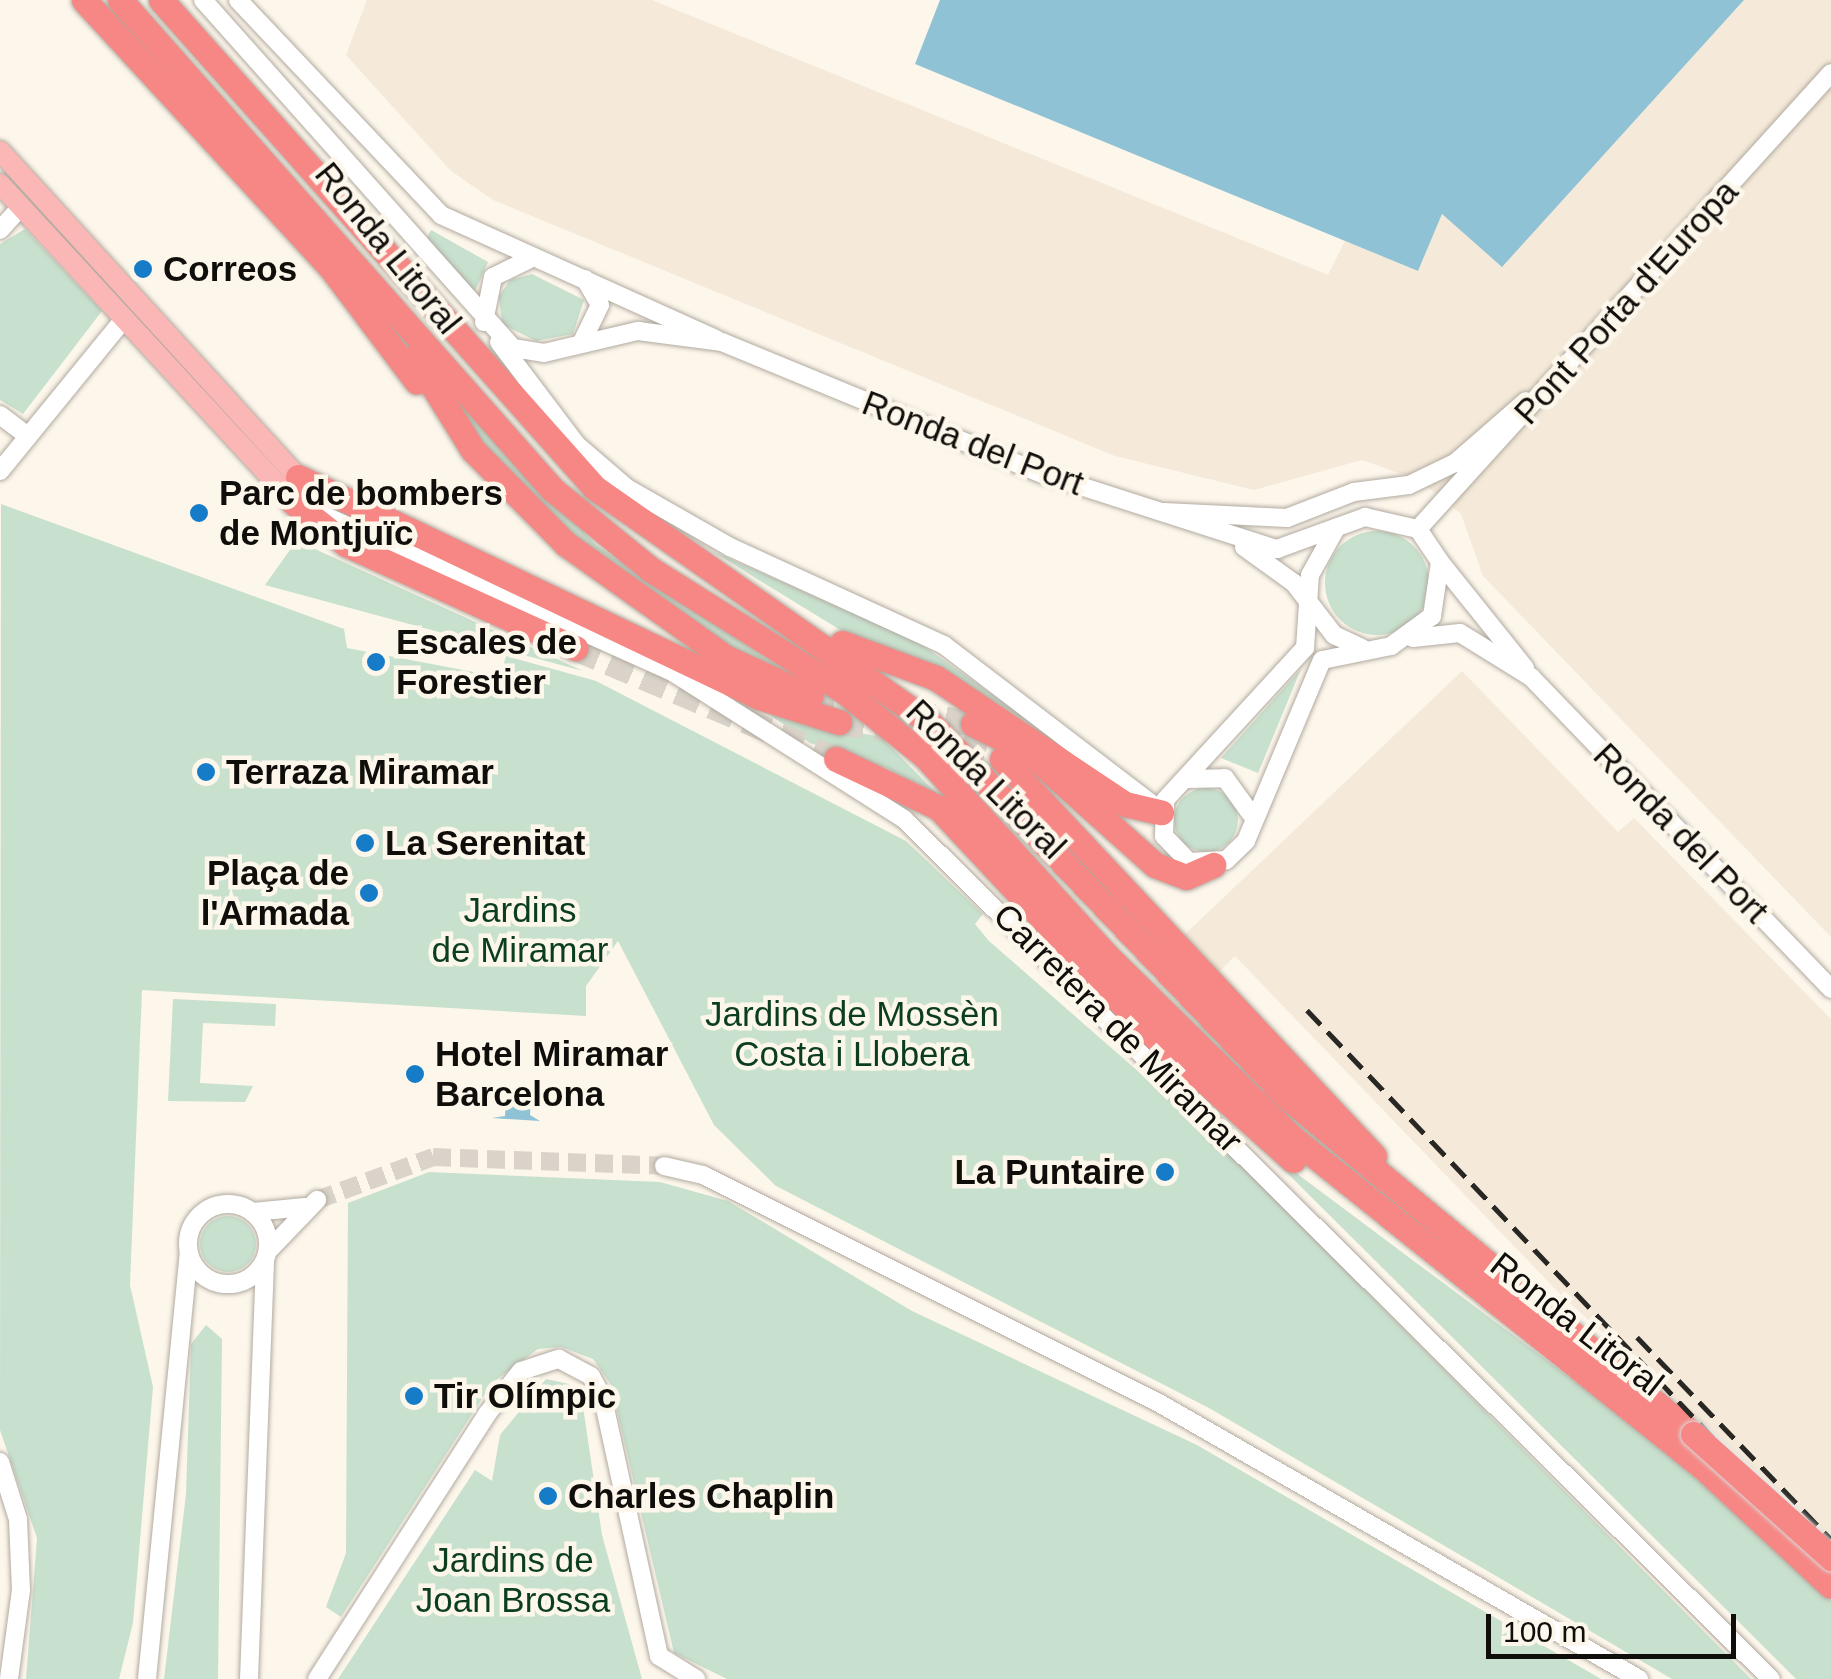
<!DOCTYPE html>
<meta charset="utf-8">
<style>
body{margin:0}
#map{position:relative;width:1831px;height:1679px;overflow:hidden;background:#fdf6eb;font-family:Helvetica,sans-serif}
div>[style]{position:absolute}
.built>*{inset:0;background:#f5ead9}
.green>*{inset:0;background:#c8e0ce}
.round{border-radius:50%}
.water>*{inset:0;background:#90c2d5}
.minor-tunnel>*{height:18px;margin-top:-9px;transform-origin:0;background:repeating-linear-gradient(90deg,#d9d3c9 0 18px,transparent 0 27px)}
.highway-tunnel>*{height:25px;margin-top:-12.5px;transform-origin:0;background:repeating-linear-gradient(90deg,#d9d3c9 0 25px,transparent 0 37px)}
.roads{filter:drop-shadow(0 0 2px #b1aaa0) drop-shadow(0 0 2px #b1aaa0)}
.minor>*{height:18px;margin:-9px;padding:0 9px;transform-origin:9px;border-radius:9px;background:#fff}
.minor>.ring{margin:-9px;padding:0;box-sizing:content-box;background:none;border:18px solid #fff;border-radius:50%}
.major>*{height:20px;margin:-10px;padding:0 10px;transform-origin:10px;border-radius:10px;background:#fab7b5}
.highway>*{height:25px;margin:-12.5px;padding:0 12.5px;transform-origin:12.5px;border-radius:12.5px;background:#f68784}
.rail>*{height:5px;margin-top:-2.5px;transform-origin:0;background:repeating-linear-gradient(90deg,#292723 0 20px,transparent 0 30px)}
.bridges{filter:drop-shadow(0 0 2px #d9d8d8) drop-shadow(0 0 2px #d9d8d8)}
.highway-bridge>*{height:25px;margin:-12.5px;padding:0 12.5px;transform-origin:12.5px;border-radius:12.5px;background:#f68784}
.dots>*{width:28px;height:28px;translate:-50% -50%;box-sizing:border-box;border:5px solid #fdf6eb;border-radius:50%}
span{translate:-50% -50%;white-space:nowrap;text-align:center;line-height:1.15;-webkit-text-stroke:9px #fdf6eb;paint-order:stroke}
.street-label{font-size:35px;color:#100e0b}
.poi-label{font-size:35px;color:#100e0b;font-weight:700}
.left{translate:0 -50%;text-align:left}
.right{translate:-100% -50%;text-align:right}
.park-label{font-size:35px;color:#0b3d21}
.scale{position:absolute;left:1486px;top:1614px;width:250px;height:45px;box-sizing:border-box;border:5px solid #100e0b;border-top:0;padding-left:12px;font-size:30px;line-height:35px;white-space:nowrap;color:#100e0b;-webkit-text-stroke:8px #fdf6eb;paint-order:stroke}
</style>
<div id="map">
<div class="built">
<i style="clip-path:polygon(367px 0,652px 0,1328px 275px,1345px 241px,1418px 271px,1442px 214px,1502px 266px,1744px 0,1831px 0,1831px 937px,1483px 576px,1461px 514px,1419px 480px,1362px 460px,1254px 490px,1115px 456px,493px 200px,451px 171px,346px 55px)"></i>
<i style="clip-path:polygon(1462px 671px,1618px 832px,1634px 818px,1831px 1019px,1831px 1538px,1563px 1297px,1235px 956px,1217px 974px,1181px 938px)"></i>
</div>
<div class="green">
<i style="clip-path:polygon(25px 229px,102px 311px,23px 414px,0 400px,0 244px)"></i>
<i style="clip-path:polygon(431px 230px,488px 262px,473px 296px,427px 238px)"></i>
<i style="clip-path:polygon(532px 274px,584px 300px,573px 334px,536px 341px,502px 324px,499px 296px,510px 280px)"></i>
<i style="clip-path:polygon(439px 378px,596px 545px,812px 689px,784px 681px,600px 562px,498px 465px)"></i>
<i style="clip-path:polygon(1px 504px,344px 629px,347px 648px,500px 677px,506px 656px,596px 681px,906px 841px,983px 914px,975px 924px,989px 941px,1211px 1135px,1751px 1679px,1672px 1679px,1209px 1408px,776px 1186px,714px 1125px,618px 941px,586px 986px,586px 1016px,142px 990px,130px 1285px,153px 1387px,133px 1623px,119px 1679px,26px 1679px,37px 1538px,0 1430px)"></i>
<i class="round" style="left:1325px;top:531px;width:104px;height:104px"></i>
<i style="clip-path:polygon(297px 540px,315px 549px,583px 671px,265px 585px)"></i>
<i style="clip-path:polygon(710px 550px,918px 642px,1050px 735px,950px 675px,842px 631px)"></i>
<i style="clip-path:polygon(1301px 669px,1258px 773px,1221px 758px)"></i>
<i style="clip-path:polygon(770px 715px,881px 737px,956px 813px,887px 768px,810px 743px)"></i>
<i class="round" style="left:1174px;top:788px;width:64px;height:64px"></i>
<i style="clip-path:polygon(173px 999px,276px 1004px,275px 1026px,203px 1023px,200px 1083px,253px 1086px,245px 1102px,168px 1101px)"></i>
<i style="clip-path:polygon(1260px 1146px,1636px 1427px,1741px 1517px,1831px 1601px,1831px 1679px,1796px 1679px)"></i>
<i style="clip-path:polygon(429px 1172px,660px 1182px,728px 1201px,912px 1311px,1197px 1445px,1601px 1679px,727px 1679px,674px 1653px,611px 1385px,593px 1359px,561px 1347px,538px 1349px,492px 1383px,341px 1617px,326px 1607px,346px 1553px,348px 1203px)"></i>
<i class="round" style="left:200px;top:1216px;width:56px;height:56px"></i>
<i style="clip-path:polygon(206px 1325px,222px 1339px,218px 1679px,164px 1679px,186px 1494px,191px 1344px)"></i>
<i style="clip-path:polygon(546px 1379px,569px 1384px,582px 1400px,602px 1535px,642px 1679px,338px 1679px,475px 1470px,492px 1481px,500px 1435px)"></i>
</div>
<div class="water">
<i style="clip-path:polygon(940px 0,1744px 0,1502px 267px,1442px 214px,1418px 271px,915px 64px)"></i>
<i style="clip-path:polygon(452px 1088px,554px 1094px,553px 1100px,531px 1099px,530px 1115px,540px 1121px,492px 1118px,505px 1116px,506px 1098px)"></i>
</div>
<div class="minor-tunnel">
<i style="left:317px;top:1200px;width:124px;rotate:-20.3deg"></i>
<i style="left:433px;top:1157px;width:231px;rotate:2.2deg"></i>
</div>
<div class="highway-tunnel">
<i style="left:575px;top:648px;width:284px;rotate:23deg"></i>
<i style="left:810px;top:696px;width:60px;rotate:10.6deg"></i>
<i style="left:909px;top:711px;width:65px;rotate:11.5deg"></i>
<i style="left:839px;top:722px;width:88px;rotate:7.9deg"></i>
<i style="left:926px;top:734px;width:80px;rotate:18.2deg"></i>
</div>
<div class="roads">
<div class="minor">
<i style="left:203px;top:0;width:466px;rotate:48.3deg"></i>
<i style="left:513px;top:348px;width:31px;rotate:9deg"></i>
<i style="left:544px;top:353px;width:97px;rotate:-13.2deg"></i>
<i style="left:638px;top:331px;width:85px;rotate:7.5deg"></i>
<i style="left:722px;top:342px;width:347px;rotate:22.4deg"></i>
<i style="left:1043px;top:474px;width:246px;rotate:17.8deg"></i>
<i style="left:1277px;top:549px;width:94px;rotate:-20deg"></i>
<i style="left:1365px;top:517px;width:54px;rotate:12.8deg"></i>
<i style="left:1418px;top:529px;width:40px;rotate:56deg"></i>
<i style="left:1440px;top:562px;width:55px;rotate:98.4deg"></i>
<i style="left:1432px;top:616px;width:51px;rotate:143.8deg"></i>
<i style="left:1391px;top:646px;width:70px;rotate:168.5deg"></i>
<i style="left:1322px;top:660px;width:196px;rotate:112.8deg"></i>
<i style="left:1246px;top:841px;width:28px;rotate:136deg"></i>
<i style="left:1226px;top:860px;width:37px;rotate:177deg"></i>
<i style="left:1189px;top:862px;width:36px;rotate:-134deg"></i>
<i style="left:1164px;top:836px;width:36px;rotate:-88deg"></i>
<i style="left:1165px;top:800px;width:207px;rotate:-47.4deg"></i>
<i style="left:1305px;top:648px;width:73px;rotate:-86.1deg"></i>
<i style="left:1310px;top:575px;width:54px;rotate:-61deg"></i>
<i style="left:238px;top:0;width:296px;rotate:46.6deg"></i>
<i style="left:441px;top:215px;width:302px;rotate:24.3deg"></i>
<i style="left:0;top:230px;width:31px;rotate:-48deg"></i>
<i style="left:484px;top:322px;width:46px;rotate:-78.7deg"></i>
<i style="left:493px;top:277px;width:39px;rotate:-26deg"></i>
<i style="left:499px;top:342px;width:129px;rotate:52.9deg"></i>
<i style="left:577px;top:445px;width:66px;rotate:40.7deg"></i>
<i style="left:627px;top:488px;width:119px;rotate:29.8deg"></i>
<i style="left:730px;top:547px;width:235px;rotate:24.6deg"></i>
<i style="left:944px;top:645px;width:273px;rotate:37.4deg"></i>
<i style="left:582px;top:342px;width:41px;rotate:-64.1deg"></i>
<i style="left:600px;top:305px;width:30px;rotate:-120deg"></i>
<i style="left:0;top:415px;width:34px;rotate:37deg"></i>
<i style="left:0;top:471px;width:195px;rotate:-50.8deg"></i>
<i style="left:312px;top:510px;width:397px;rotate:24.2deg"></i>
<i style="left:674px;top:673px;width:272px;rotate:32.4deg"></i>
<i style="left:904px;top:819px;width:1221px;rotate:44.77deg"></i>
<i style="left:1164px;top:512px;width:123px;rotate:2.8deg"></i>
<i style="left:1287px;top:518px;width:72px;rotate:-21.2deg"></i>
<i style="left:1354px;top:492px;width:55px;rotate:-7.3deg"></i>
<i style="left:1409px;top:485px;width:51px;rotate:-25.6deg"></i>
<i style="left:1455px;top:463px;width:94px;rotate:-41.1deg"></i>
<i style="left:1418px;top:529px;width:615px;rotate:-47.83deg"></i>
<i style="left:1244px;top:547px;width:62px;rotate:35.8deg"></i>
<i style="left:1294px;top:583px;width:66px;rotate:52.4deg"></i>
<i style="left:1334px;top:635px;width:31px;rotate:25deg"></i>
<i style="left:1440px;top:562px;width:136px;rotate:51.3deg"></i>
<i style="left:1413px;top:638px;width:47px;rotate:-6.1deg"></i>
<i style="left:1460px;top:633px;width:84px;rotate:31.8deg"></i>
<i style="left:1531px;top:677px;width:433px;rotate:46.1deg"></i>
<i style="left:1186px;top:779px;width:39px;rotate:-1deg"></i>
<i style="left:1225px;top:778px;width:44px;rotate:54.2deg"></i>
<i style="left:664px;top:1166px;width:40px;rotate:13deg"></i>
<i style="left:703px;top:1175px;width:510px;rotate:26.57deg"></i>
<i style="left:1159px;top:1403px;width:554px;rotate:29.9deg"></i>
<i class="ring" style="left:188px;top:1204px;width:62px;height:62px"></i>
<i style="left:253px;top:1212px;width:52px;rotate:-5.5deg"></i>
<i style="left:268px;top:1251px;width:71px;rotate:-46.1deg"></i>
<i style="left:0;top:1462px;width:60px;rotate:72.5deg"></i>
<i style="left:18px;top:1519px;width:71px;rotate:87.6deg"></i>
<i style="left:21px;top:1590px;width:90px;rotate:97.7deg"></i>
<i style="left:147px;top:1679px;width:427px;rotate:-84.4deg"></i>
<i style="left:249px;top:1679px;width:418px;rotate:-87.8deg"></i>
<i style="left:317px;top:1679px;width:315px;rotate:-57.3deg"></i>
<i style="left:487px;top:1414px;width:55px;rotate:-51.7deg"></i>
<i style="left:521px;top:1371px;width:40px;rotate:-18deg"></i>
<i style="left:559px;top:1359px;width:36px;rotate:28deg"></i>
<i style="left:591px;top:1376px;width:26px;rotate:62deg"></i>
<i style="left:603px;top:1399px;width:263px;rotate:77.7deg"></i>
<i style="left:659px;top:1656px;width:44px;rotate:31.9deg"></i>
</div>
<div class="major">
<i style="left:0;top:151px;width:442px;rotate:47.6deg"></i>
<i style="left:0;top:184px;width:432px;rotate:47.3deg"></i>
</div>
<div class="highway">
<i style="left:84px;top:0;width:366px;rotate:47.3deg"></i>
<i style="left:332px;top:269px;width:141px;rotate:53deg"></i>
<i style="left:120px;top:0;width:652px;rotate:48.54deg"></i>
<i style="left:552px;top:489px;width:127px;rotate:39.2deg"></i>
<i style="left:650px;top:569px;width:231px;rotate:32.2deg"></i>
<i style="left:845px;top:692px;width:102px;rotate:38.7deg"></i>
<i style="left:925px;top:756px;width:268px;rotate:47.7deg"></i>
<i style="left:1105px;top:954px;width:260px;rotate:44.5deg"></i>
<i style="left:1290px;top:1136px;width:531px;rotate:38.73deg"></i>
<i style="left:1704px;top:1468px;width:173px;rotate:42.9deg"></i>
<i style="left:161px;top:0;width:653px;rotate:48.35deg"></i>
<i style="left:595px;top:488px;width:408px;rotate:35deg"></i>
<i style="left:929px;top:722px;width:517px;rotate:46.33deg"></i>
<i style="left:1286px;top:1096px;width:529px;rotate:39.71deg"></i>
<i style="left:415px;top:357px;width:110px;rotate:58.1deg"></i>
<i style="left:473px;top:450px;width:132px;rotate:45.3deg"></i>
<i style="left:566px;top:544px;width:195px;rotate:35.4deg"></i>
<i style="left:725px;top:657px;width:94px;rotate:24.6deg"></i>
<i style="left:298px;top:477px;width:511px;rotate:25.51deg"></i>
<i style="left:759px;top:697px;width:84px;rotate:17.4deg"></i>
<i style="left:293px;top:502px;width:68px;rotate:38.4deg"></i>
<i style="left:346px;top:544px;width:252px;rotate:24.4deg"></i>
<i style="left:842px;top:643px;width:100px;rotate:20.4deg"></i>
<i style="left:936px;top:678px;width:227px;rotate:33.7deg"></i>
<i style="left:1125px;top:804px;width:37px;rotate:13deg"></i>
<i style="left:973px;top:724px;width:59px;rotate:26.1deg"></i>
<i style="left:1026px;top:750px;width:173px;rotate:41.7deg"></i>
<i style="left:1155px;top:865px;width:33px;rotate:21deg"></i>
<i style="left:1186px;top:877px;width:30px;rotate:-24deg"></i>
<i style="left:836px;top:759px;width:114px;rotate:25.4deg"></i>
<i style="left:939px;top:808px;width:303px;rotate:46.9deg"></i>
<i style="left:1146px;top:1029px;width:197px;rotate:41.7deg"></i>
<i style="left:1002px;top:759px;width:544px;rotate:46.86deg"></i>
</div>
</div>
<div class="rail">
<i style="left:1307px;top:1010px;width:761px;rotate:46.49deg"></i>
<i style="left:1637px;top:1337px;width:280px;rotate:46.2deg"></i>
</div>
<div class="bridges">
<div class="highway-bridge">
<i style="left:1693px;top:1434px;width:186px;rotate:41.9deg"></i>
</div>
</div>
<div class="dots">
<i style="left:143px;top:269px;background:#177cc7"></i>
<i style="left:199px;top:513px;background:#177cc7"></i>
<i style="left:376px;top:662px;background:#177cc7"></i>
<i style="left:206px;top:772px;background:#177cc7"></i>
<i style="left:365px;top:843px;background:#177cc7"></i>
<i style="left:369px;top:893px;background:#177cc7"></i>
<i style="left:415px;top:1074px;background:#177cc7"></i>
<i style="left:1165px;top:1172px;background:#177cc7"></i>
<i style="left:414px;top:1396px;background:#177cc7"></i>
<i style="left:548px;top:1496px;background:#177cc7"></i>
</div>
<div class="street-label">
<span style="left:388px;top:248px;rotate:51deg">Ronda Litoral</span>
<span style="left:1626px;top:302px;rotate:-48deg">Pont Porta d'Europa</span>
<span style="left:973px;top:443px;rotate:21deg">Ronda del Port</span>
<span style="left:986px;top:779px;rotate:45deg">Ronda Litoral</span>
<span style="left:1681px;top:833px;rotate:46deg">Ronda del Port</span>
<span style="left:1118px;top:1028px;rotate:45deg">Carretera de Miramar</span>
<span style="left:1577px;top:1324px;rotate:38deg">Ronda Litoral</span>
</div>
<div class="poi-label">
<span class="left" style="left:163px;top:269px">Correos</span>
<span class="left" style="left:219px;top:513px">Parc de bombers<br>de Montjuïc</span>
<span class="left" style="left:396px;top:662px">Escales de<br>Forestier</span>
<span class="left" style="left:226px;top:772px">Terraza Miramar</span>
<span class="left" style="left:385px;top:843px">La Serenitat</span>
<span class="right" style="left:349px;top:893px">Plaça de<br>l'Armada</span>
<span class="left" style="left:435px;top:1074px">Hotel Miramar<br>Barcelona</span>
<span class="right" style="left:1145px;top:1172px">La Puntaire</span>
<span class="left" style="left:434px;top:1396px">Tir Olímpic</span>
<span class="left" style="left:568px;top:1496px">Charles Chaplin</span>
</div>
<div class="park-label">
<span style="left:520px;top:930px">Jardins<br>de Miramar</span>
<span style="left:852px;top:1034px">Jardins de Mossèn<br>Costa i Llobera</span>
<span style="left:513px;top:1580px">Jardins de<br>Joan Brossa</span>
</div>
<div class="scale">100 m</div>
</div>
